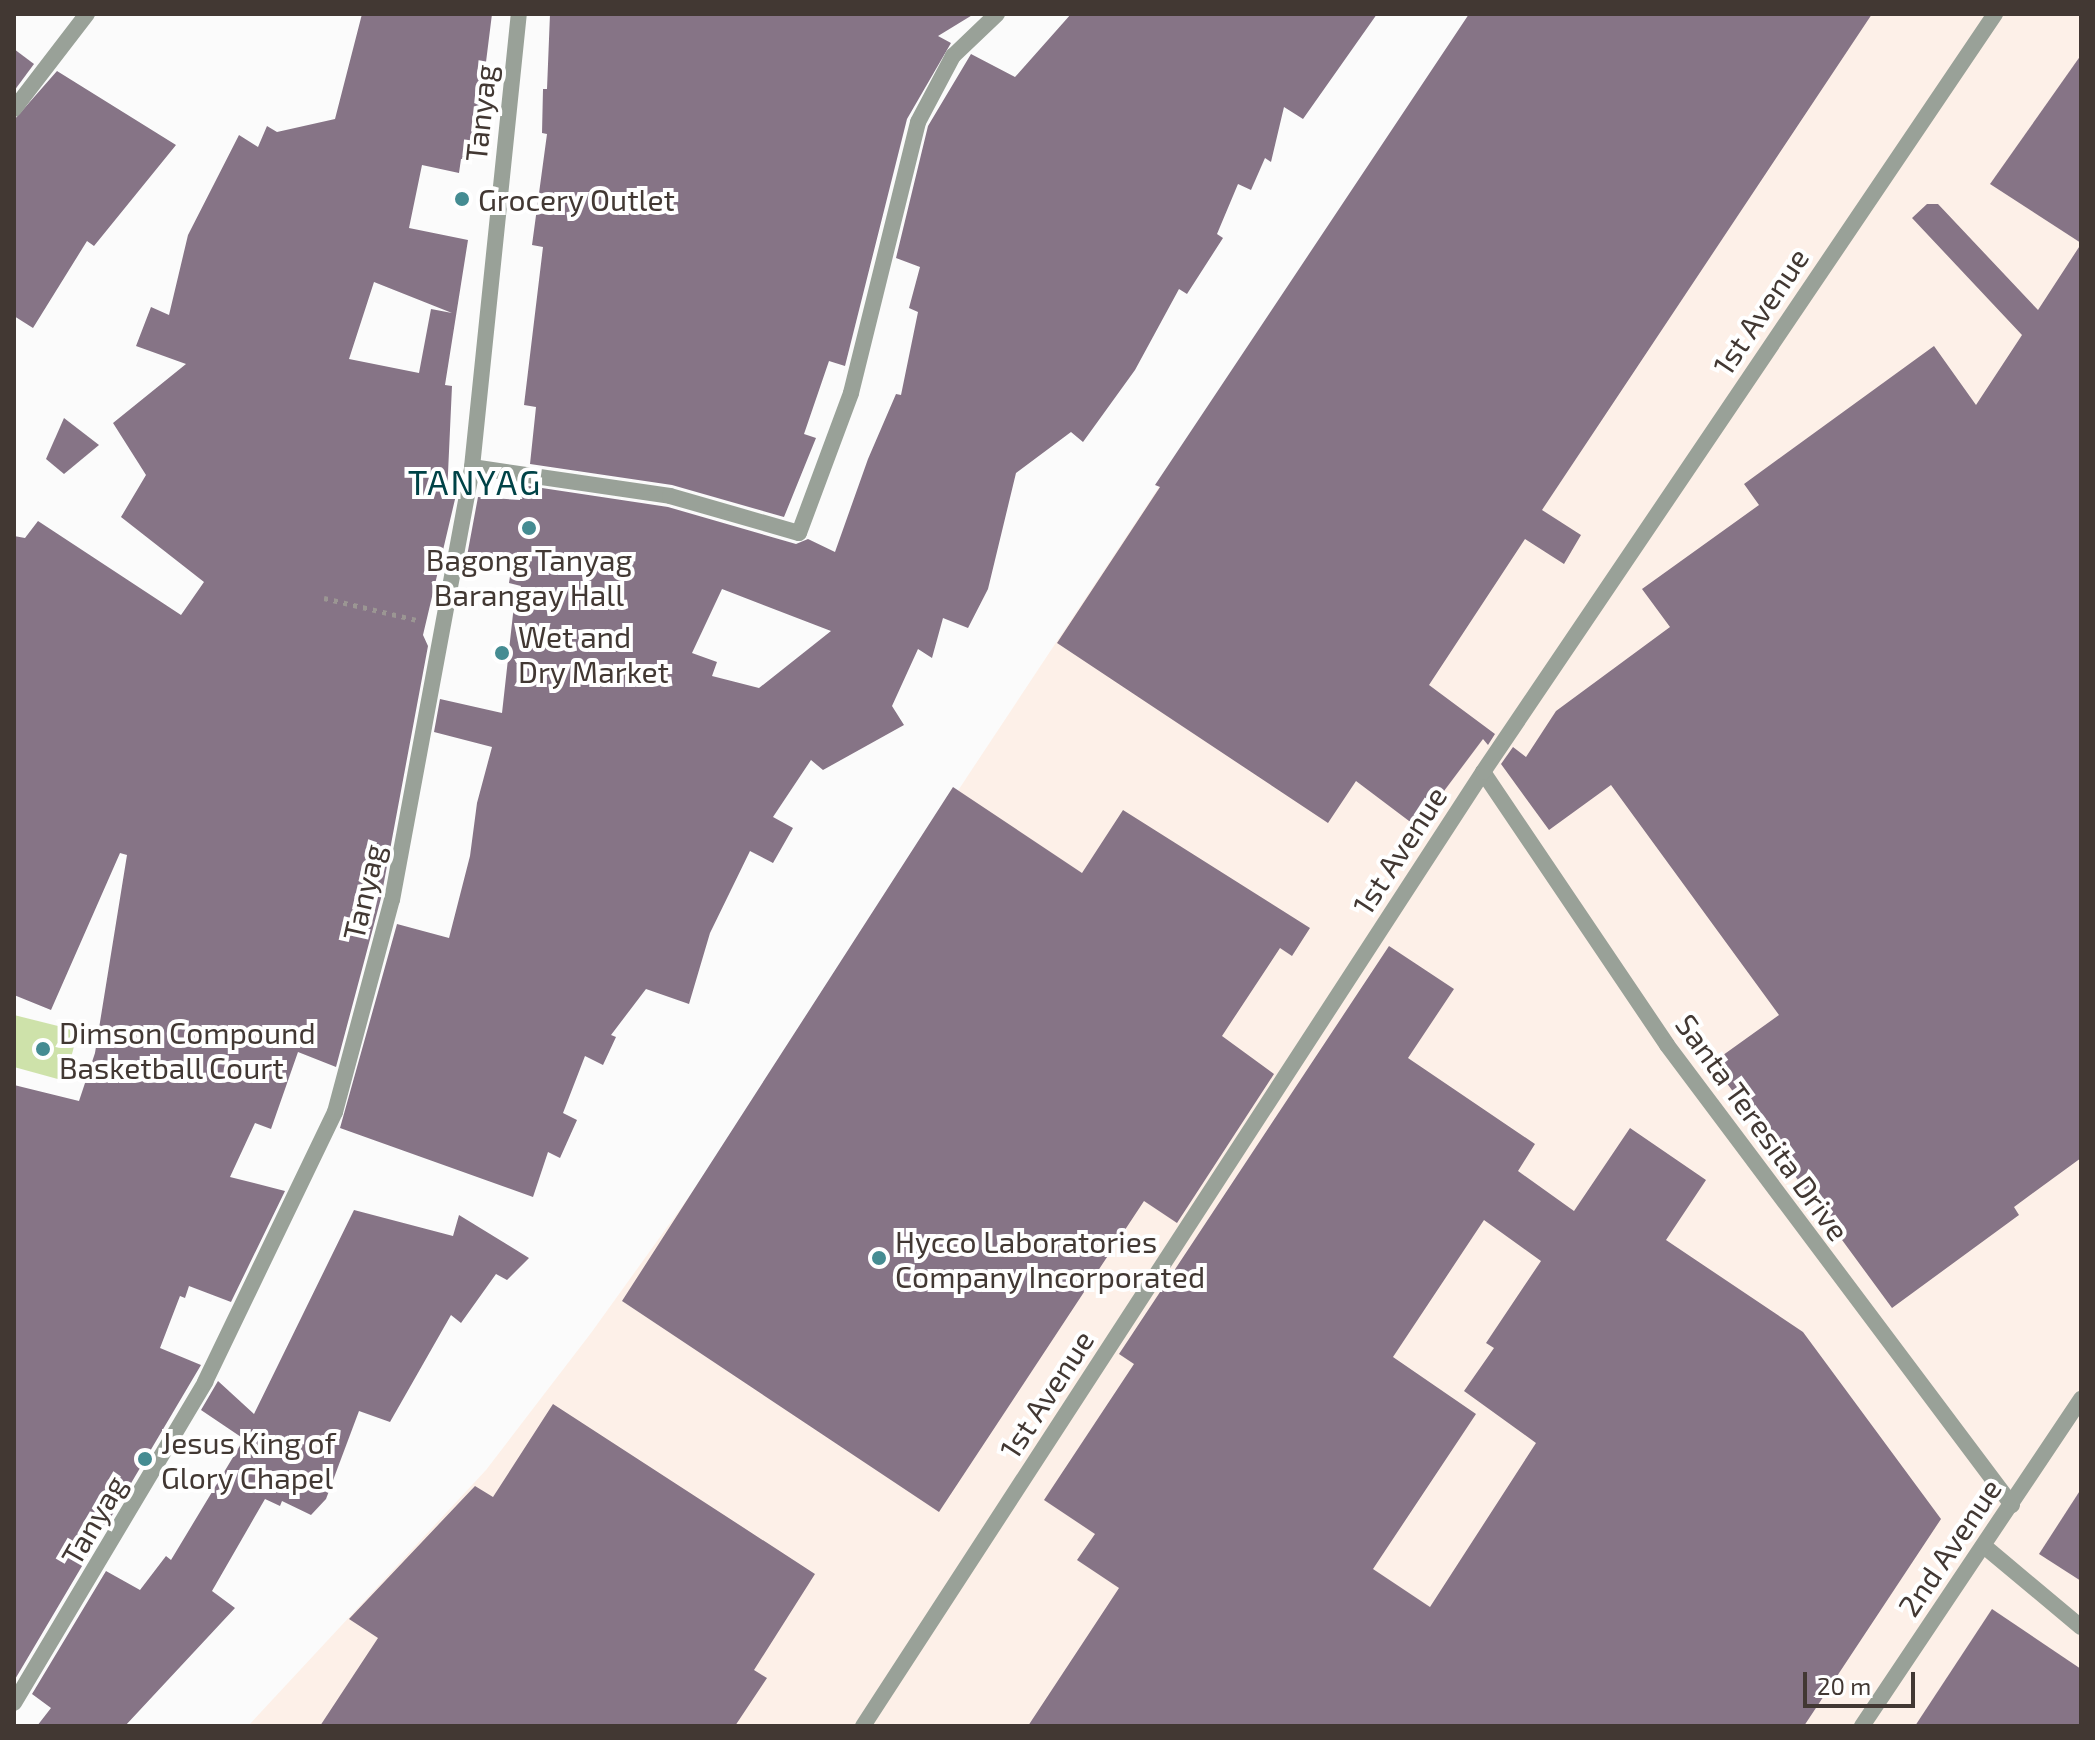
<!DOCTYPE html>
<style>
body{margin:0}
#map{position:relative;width:2095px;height:1740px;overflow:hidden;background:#fbfbfb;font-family:"Exo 2",sans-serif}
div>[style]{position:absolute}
.built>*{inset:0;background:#fdf0e8}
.green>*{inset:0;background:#cee2aa}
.building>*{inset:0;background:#867486}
.path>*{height:5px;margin-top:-2.5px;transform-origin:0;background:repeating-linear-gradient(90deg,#9b9693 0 4px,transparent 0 10px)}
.minor>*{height:16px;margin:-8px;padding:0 8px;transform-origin:8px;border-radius:8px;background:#99a198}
.dots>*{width:22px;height:22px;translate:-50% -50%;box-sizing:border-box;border:4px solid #fff;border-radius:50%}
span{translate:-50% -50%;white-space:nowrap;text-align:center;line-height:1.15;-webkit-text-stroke:8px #fff;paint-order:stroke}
.street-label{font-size:30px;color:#423833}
.poi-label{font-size:30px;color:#423833}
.left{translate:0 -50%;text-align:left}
.quarter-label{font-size:34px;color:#004347;letter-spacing:2px}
.frame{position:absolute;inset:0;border:16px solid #423833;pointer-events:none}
.scale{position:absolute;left:1803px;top:1672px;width:112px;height:36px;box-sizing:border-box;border:4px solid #423833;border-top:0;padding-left:10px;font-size:24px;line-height:28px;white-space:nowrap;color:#423833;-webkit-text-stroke:6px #fff;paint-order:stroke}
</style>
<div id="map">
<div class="built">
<i style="clip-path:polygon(1472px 14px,2081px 14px,2081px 1726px,248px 1726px,486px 1470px,591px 1333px,691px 1194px)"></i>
</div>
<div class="green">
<i style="clip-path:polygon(14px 1015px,78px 1031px,65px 1081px,14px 1067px)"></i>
</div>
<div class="building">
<i style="clip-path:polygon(evenodd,362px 14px,492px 14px,474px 158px,461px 159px,459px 173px,422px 165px,409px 228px,468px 240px,445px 385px,452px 386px,447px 495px,456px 495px,423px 635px,428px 646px,381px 898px,336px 1067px,298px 1052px,271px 1129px,255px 1123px,230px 1177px,285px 1191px,231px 1302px,189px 1286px,185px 1298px,180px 1296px,160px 1348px,201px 1365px,14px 1681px,14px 1085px,79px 1101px,95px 1053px,127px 855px,120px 853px,51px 1010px,14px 995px,14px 536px,25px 538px,38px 521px,181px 615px,204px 582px,121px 517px,146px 475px,113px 423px,186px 364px,136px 346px,151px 307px,169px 315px,188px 235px,239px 135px,258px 147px,267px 126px,277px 132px,335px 119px,362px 14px,374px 282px,452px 313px,431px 309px,419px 373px,349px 359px,374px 282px)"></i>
<i style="clip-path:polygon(550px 14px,974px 14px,938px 36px,951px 43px,907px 119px,845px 366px,829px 361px,804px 434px,816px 438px,784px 517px,672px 485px,530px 464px,536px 407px,524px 405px,543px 247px,532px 245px,547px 134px,542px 133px,543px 89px,547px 89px)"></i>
<i style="clip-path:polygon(evenodd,1071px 14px,1377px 14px,1303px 119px,1284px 107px,1271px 162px,1265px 158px,1251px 190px,1238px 184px,1217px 234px,1223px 238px,1187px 294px,1179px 289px,1135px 370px,1083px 442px,1071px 432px,1016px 473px,988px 589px,968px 628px,943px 618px,932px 658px,918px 649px,892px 706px,904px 725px,823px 770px,811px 760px,773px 817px,793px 828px,773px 863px,750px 851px,710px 933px,689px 1004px,646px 989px,611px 1035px,616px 1037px,603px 1065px,585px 1056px,563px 1113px,577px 1120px,560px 1158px,548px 1152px,533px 1197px,340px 1128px,397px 924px,449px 938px,470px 856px,477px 803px,492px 747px,434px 732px,440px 699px,502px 713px,513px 614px,521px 586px,509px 583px,512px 563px,467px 556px,478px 497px,520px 500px,522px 485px,668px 507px,796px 544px,808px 539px,835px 552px,868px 459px,896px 394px,901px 395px,918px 312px,909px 308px,920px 267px,896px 258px,928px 126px,971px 54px,1015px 77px,1071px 14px,722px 589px,831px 631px,759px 688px,712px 676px,717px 662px,692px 653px,722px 589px)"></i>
<i style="clip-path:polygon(1469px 14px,1872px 14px,1542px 510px,1581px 535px,1564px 564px,1525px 539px,1429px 685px,1495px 734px,1488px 745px,1483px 739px,1417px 827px,1356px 781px,1328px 823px,1057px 643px,1160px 487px,1155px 485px)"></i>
<i style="clip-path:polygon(14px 49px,34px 64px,14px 91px)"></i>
<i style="clip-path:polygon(2081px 55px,2081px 243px,1990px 184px)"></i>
<i style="clip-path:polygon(57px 71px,176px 145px,94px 246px,87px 241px,33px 328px,14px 316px,14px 120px)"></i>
<i style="clip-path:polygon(1927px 204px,1938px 204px,2038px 310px,2081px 244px,2081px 1158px,2014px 1207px,2019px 1215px,1892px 1308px,1712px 1063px,1779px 1015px,1611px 785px,1549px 830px,1501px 764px,1513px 747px,1526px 757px,1556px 711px,1670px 627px,1642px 589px,1759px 505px,1744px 484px,1934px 346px,1976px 405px,2022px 335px,1912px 218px)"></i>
<i style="clip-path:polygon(64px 418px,99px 445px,64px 474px,46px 459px)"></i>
<i style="clip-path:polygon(953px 787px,1082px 873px,1123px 810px,1310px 928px,1292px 956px,1280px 948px,1222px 1036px,1274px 1074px,1177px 1223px,1144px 1201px,939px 1512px,622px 1301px)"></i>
<i style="clip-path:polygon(evenodd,1389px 946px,1454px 989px,1408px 1058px,1535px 1144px,1518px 1171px,1574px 1211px,1630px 1128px,1706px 1180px,1666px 1240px,1803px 1332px,1941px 1519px,1804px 1726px,1028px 1726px,1119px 1588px,1077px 1560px,1095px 1534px,1044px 1500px,1134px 1364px,1119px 1354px,1389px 946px,1484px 1220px,1541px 1261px,1486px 1343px,1494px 1348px,1464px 1391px,1536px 1443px,1430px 1607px,1373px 1569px,1476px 1414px,1393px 1357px,1484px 1220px)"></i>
<i style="clip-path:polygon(354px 1210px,453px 1236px,459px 1215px,529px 1258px,507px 1280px,496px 1274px,461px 1323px,451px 1315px,390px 1422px,359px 1411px,326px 1499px,311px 1515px,282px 1501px,280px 1506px,265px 1499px,212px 1591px,235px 1608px,125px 1726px,37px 1726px,51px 1708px,32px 1694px,106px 1571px,140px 1590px,166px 1556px,171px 1560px,244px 1439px,201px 1410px,218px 1381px,254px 1414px)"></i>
<i style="clip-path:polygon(553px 1404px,815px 1574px,754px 1670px,767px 1678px,735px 1726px,320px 1726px,378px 1638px,349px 1619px,475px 1486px,493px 1497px)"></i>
<i style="clip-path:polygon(2081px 1489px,2081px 1581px,2039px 1554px)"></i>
<i style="clip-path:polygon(1992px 1609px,2081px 1669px,2081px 1726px,1915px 1726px)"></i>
</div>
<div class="path">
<i style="left:324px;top:598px;width:96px;rotate:13.3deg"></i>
</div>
<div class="minor">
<i style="left:14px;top:109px;width:120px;rotate:-52.5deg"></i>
<i style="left:472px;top:467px;width:200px;rotate:8.3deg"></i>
<i style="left:670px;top:496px;width:134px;rotate:16deg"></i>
<i style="left:799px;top:533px;width:149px;rotate:-69.6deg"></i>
<i style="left:851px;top:393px;width:279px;rotate:-76.1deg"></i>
<i style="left:918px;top:122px;width:75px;rotate:-62.1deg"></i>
<i style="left:953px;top:56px;width:61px;rotate:-43.7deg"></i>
<i style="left:1483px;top:772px;width:329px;rotate:56deg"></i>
<i style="left:1667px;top:1045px;width:575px;rotate:53.13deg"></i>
<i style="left:1984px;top:1546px;width:126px;rotate:39.9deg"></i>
<i style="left:14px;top:1703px;width:374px;rotate:-59.2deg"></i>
<i style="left:205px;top:1382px;width:300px;rotate:-64.3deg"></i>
<i style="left:335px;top:1112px;width:220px;rotate:-75deg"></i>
<i style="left:392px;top:900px;width:440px;rotate:-79.5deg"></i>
<i style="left:472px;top:467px;width:455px;rotate:-84.1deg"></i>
<i style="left:863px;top:1726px;width:1138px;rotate:-56.98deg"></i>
<i style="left:1483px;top:772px;width:915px;rotate:-55.96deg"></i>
<i style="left:1862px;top:1726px;width:394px;rotate:-56.2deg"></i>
</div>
<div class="dots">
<i style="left:462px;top:199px;background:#458c92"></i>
<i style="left:529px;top:528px;background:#458c92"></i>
<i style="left:502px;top:653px;background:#458c92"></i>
<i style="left:43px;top:1049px;background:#458c92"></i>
<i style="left:879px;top:1258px;background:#458c92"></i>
<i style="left:145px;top:1459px;background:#458c92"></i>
</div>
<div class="street-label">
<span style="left:480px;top:113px;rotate:-84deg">Tanyag</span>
<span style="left:1760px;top:311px;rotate:-56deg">1st Avenue</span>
<span style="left:1399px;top:850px;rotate:-57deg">1st Avenue</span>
<span style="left:363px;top:892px;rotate:-77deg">Tanyag</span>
<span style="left:1763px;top:1127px;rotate:54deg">Santa Teresita Drive</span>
<span style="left:1046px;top:1394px;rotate:-57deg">1st Avenue</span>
<span style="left:93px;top:1520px;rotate:-60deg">Tanyag</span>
<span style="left:1949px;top:1547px;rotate:-56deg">2nd Avenue</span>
</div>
<div class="poi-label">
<span class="left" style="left:478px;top:199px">Grocery Outlet</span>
<span style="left:529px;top:576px">Bagong Tanyag<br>Barangay Hall</span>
<span class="left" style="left:518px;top:653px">Wet and<br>Dry Market</span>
<span class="left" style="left:59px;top:1049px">Dimson Compound<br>Basketball Court</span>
<span class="left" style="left:895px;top:1258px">Hycco Laboratories<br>Company Incorporated</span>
<span class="left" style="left:161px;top:1459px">Jesus King of<br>Glory Chapel</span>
</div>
<div class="quarter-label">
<span style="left:475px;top:482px">TANYAG</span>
</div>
<div class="frame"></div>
<div class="scale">20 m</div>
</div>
